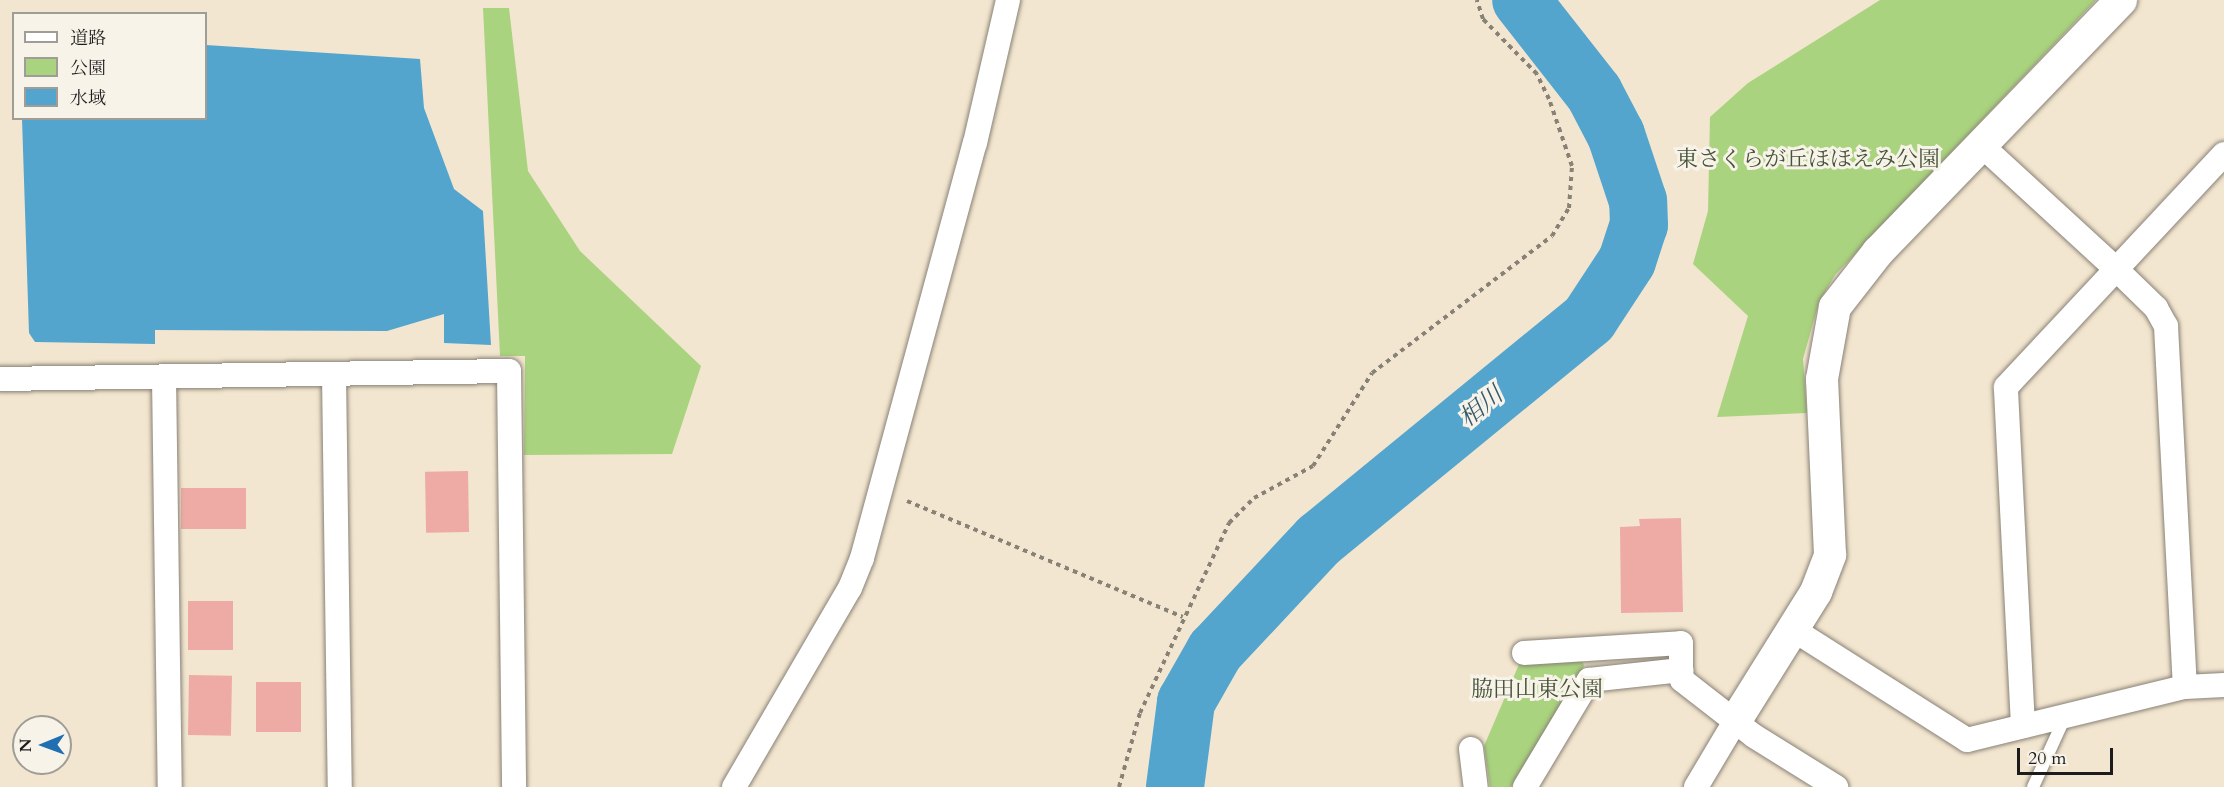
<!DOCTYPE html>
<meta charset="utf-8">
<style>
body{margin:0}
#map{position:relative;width:2224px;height:787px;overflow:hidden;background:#f3e6d0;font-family:Cardo,"Noto Serif JP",serif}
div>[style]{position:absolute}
.green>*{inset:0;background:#a9d37e}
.water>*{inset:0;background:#53a5ce}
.river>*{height:58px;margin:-29px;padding:0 29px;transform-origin:29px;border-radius:29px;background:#53a5ce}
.building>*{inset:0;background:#eeaba5;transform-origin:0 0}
.path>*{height:4px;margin-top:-2px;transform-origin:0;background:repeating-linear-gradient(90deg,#888176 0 4.5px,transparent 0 9px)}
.roads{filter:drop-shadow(0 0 2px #888176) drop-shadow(0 0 2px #888176)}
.service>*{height:12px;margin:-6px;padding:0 6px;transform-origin:6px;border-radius:6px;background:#fff}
.minor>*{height:24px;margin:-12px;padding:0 12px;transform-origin:12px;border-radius:12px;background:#fff}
.tertiary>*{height:32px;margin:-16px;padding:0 16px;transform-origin:16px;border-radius:16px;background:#fff}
span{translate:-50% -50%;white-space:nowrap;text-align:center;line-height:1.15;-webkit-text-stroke:6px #f7f3e8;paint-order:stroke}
.park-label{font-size:22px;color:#465339}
.water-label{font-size:24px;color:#355a6c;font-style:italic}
.legend{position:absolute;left:12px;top:12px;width:195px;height:108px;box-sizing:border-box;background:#f7f3e8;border:2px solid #9f9d96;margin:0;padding:8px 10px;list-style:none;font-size:18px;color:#1c1c1c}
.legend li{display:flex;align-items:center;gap:12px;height:30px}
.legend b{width:30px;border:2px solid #9f9d96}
.north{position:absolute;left:12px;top:715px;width:60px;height:60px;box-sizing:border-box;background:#f7f3e8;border:2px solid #9f9d96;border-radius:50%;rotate:269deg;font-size:16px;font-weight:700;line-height:24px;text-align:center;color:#1c1c1c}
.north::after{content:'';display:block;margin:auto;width:21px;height:27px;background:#1f6fb2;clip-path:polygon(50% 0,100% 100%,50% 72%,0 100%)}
.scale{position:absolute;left:2017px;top:748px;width:96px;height:27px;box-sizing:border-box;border:3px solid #1c1c1c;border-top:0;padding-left:8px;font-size:18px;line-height:21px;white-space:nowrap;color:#1c1c1c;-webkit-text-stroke:4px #f7f3e8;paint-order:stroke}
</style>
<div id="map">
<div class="green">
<i style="clip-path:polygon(1880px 0,2096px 0,1835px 275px,1819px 302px,1803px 359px,1807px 413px,1717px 417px,1748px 316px,1693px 264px,1708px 211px,1710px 117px,1748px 83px)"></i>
<i style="clip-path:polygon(483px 8px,509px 8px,528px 171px,580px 251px,701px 366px,672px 454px,524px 455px,525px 356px,500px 356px)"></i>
<i style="clip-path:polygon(1582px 660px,1584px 666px,1511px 787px,1490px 787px,1484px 746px,1520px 662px)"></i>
</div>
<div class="water">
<i style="clip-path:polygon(206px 45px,420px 59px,424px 108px,454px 189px,483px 211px,491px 345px,444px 343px,444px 314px,387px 331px,155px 330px,155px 344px,35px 342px,29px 333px,22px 119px,206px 118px)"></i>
</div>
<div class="river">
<i style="left:1175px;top:787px;width:86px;rotate:-82.6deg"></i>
<i style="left:1186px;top:702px;width:59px;rotate:-60.4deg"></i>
<i style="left:1215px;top:651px;width:152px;rotate:-46.9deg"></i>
<i style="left:1319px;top:540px;width:349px;rotate:-39.3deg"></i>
<i style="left:1589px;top:319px;width:69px;rotate:-56.8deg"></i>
<i style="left:1627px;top:261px;width:38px;rotate:-72deg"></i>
<i style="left:1639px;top:225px;width:24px;rotate:-92deg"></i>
<i style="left:1638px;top:201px;width:70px;rotate:-108.4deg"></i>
<i style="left:1616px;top:135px;width:47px;rotate:-117.6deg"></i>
<i style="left:1594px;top:93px;width:118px;rotate:-128.1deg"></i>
</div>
<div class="building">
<i style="left:468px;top:471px;width:61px;height:43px;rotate:89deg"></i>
<i style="left:246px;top:488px;width:41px;height:65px;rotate:90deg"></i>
<i style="clip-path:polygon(1681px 518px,1683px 612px,1621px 613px,1620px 527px,1640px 526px,1639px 519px)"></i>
<i style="left:188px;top:601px;width:45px;height:49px"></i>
<i style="left:189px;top:675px;width:43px;height:60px;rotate:1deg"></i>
<i style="left:256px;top:682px;width:45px;height:50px"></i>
</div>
<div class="path">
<i style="left:907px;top:501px;width:299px;rotate:22.8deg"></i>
<i style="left:1119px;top:787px;width:77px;rotate:-74.2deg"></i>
<i style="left:1140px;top:713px;width:210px;rotate:-64.9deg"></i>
<i style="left:1229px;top:523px;width:35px;rotate:-45deg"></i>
<i style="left:1254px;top:498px;width:67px;rotate:-28.5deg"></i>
<i style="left:1313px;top:466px;width:110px;rotate:-57.6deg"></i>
<i style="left:1372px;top:373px;width:226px;rotate:-37.3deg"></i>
<i style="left:1552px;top:236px;width:33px;rotate:-59deg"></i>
<i style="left:1569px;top:208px;width:42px;rotate:-85.9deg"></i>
<i style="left:1572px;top:166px;width:71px;rotate:-108.9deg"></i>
<i style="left:1549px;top:99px;width:28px;rotate:-116deg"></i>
<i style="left:1537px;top:74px;width:77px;rotate:-134.5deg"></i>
<i style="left:1483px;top:19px;width:20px;rotate:-108deg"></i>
</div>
<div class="roads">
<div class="service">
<i style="left:2033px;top:787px;width:77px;rotate:-65.4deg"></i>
</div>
<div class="minor">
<i style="left:1979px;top:143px;width:183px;rotate:42.6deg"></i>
<i style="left:2114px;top:267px;width:59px;rotate:44.3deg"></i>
<i style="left:2156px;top:308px;width:21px;rotate:61deg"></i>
<i style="left:2166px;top:326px;width:361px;rotate:87deg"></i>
<i style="left:334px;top:375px;width:412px;rotate:89.2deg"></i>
<i style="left:164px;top:377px;width:410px;rotate:89.2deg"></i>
<i style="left:0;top:379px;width:509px;rotate:-0.9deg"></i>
<i style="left:509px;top:371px;width:416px;rotate:89.3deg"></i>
<i style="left:1794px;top:630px;width:205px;rotate:32.4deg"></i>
<i style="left:1967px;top:740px;width:224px;rotate:-13.7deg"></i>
<i style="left:2185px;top:687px;width:39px;rotate:-3deg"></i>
<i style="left:1524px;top:653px;width:157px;rotate:-3.6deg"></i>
<i style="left:1681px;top:643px;width:27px;rotate:90deg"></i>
<i style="left:2023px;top:726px;width:339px;rotate:-92.9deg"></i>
<i style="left:2006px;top:387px;width:319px;rotate:-46.9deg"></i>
<i style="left:1471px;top:749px;width:38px;rotate:83deg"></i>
<i style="left:734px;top:787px;width:230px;rotate:-59.8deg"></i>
<i style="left:850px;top:588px;width:32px;rotate:-68deg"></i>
<i style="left:862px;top:558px;width:430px;rotate:-74.8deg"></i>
<i style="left:975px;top:143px;width:147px;rotate:-77deg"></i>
<i style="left:1525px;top:787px;width:125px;rotate:-59.1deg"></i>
<i style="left:1589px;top:680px;width:93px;rotate:-6.2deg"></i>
<i style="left:1681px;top:670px;width:10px;rotate:84deg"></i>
<i style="left:1682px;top:680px;width:91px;rotate:37.9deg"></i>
<i style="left:1754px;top:736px;width:97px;rotate:31.9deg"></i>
<i style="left:1696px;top:787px;width:78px;rotate:-59.2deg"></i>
</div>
<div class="tertiary">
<i style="left:1736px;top:720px;width:151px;rotate:-58deg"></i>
<i style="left:1816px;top:592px;width:40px;rotate:-69deg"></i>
<i style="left:1830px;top:555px;width:176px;rotate:-92.6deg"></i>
<i style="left:1822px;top:379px;width:73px;rotate:-79.8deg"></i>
<i style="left:1835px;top:307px;width:70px;rotate:-52deg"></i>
<i style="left:1878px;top:252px;width:350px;rotate:-46deg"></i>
</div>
</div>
<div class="park-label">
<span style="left:1808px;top:160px">東さくらが丘ほほえみ公園</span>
<span style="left:1537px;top:690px">脇田山東公園</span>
</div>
<div class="water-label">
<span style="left:1481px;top:407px;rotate:-39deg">相川</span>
</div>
<ul class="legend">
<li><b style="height:8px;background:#fff"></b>道路</li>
<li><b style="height:16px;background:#a9d37e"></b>公園</li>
<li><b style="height:16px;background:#53a5ce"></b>水域</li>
</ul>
<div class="north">N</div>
<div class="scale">20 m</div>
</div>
